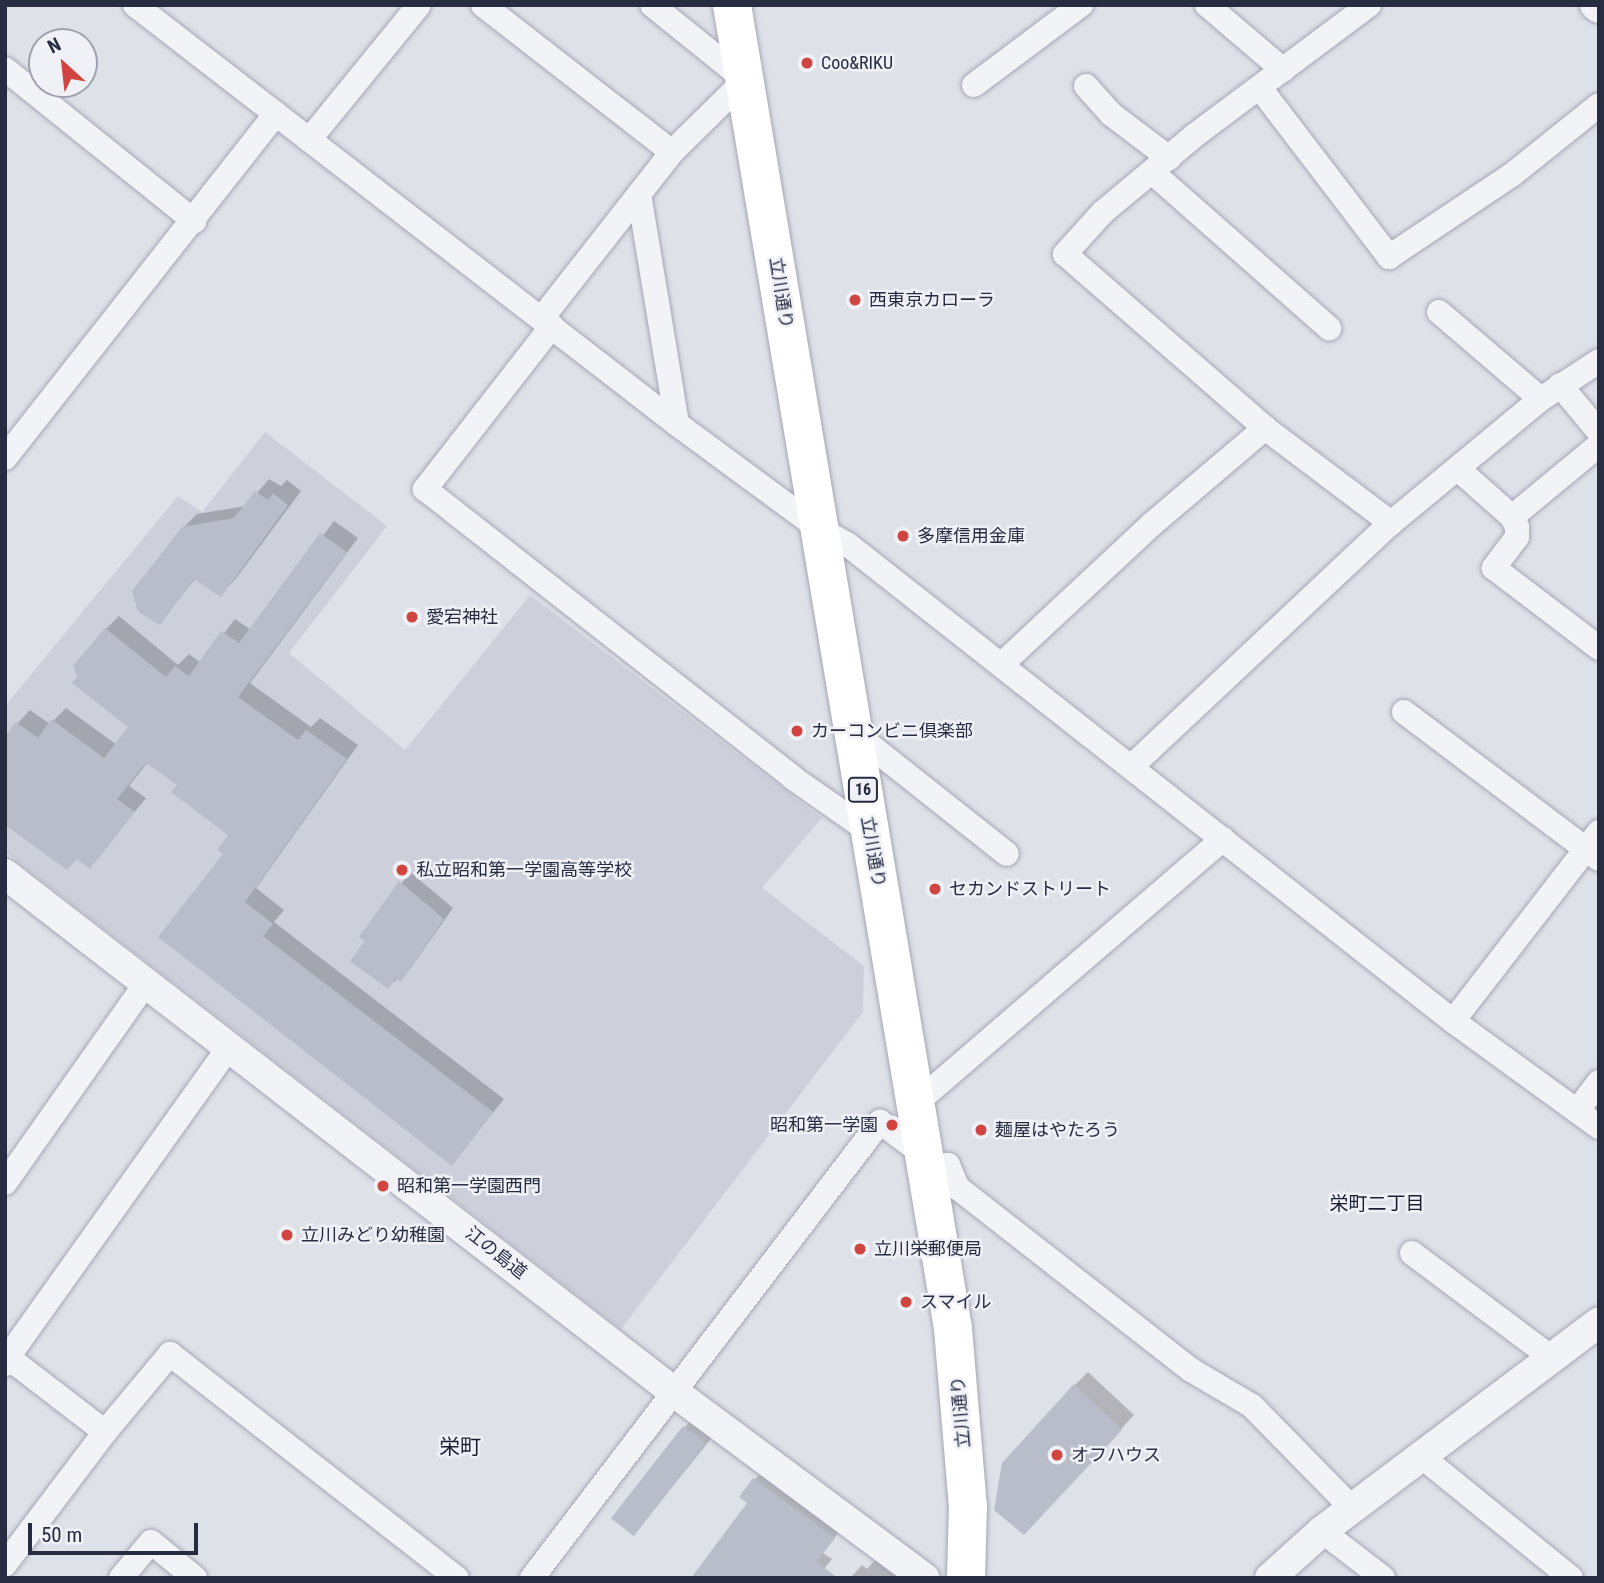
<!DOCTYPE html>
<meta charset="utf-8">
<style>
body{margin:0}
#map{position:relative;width:1604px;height:1583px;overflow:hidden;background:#dfe1e9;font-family:"Roboto Condensed","Noto Sans JP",sans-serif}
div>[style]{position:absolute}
.built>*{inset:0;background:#cdd0db}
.shadow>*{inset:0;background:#0003}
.building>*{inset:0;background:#b9bcc9;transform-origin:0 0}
.roads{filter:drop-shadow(0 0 2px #a4a7b3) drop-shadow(0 0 2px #a4a7b3)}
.minor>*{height:24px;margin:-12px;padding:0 12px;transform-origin:12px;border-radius:12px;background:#f2f3f7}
.tertiary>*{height:30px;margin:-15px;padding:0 15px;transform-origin:15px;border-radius:15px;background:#f2f3f7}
.primary>*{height:38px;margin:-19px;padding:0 19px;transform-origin:19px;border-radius:19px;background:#fff}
.dots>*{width:19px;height:19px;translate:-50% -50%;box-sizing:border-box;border:4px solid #eff1f6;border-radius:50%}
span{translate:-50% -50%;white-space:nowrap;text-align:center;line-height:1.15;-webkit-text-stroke:5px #eff1f6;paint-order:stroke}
.shield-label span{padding:2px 5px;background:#eff1f6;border:2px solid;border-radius:5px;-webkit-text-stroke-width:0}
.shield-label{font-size:16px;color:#272c41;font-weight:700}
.poi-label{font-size:18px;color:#272c41}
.left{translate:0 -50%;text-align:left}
.right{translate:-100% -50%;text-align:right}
.street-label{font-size:18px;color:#272c41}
.neighbourhood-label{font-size:19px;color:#1a1e31}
.quarter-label{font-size:21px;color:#1a1e31}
.frame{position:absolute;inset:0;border:7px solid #272c41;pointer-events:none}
.north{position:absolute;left:28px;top:28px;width:70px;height:70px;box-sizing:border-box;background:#eff1f6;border:2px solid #9fa2ae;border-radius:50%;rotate:333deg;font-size:19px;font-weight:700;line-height:28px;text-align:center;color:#272c41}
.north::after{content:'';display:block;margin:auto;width:24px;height:32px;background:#d24440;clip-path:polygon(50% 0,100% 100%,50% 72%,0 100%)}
.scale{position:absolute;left:28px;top:1523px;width:170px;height:32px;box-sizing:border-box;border:4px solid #272c41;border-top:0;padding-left:9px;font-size:21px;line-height:24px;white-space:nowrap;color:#272c41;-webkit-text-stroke:5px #eff1f6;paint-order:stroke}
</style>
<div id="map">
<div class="built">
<i style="clip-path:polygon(265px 432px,387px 526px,289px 653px,405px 750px,530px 595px,822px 818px,762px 888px,864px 966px,863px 1012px,621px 1329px,5px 852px,5px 706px,178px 496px,202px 512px)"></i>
</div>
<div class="shadow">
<i style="clip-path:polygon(269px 479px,281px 486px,287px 480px,301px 491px,234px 581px,221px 594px,196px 578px,159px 623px,183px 528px,197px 514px,246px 506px)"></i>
<i style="clip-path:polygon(334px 521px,358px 538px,250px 683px,311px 727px,320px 718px,358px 745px,256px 888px,284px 910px,274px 922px,504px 1099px,452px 1164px,160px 937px,225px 854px,231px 835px,180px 785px,148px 762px,129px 786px,146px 798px,90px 867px,18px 723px,30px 710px,50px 724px,66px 708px,117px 745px,131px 726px,75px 666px,106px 629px,119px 616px,178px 665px,189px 654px,201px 663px,235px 619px,251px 630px)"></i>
<i style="clip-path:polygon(410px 872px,453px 908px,410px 969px,387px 987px,362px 936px)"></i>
<i style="clip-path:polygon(1088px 1372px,1134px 1415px,1038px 1519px,1075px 1385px)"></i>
<i style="clip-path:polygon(694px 1417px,715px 1434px,643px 1523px,685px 1427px)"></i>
<i style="clip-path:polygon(763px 1470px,842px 1528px,823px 1553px,832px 1559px,817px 1578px,741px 1496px)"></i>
<i style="clip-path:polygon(879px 1556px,906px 1578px,850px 1578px,862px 1565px,867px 1569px)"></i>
</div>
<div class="building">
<i style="clip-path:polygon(255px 491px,268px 500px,273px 493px,288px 505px,221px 597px,194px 579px,160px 625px,138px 612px,132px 591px,182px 527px,234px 518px)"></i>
<i style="clip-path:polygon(320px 533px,347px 552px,238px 697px,298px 740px,306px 730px,347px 759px,245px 902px,273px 924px,263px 936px,493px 1112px,452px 1166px,158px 937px,223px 854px,217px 850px,228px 835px,171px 792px,177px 785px,146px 763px,117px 799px,135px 812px,90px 869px,77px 859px,67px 870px,5px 825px,5px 736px,16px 722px,38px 738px,51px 719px,104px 758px,128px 727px,72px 683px,77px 677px,73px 666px,105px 628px,166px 677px,175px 666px,189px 676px,221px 631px,239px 643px)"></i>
<i style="clip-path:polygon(399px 881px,444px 919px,401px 982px,396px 978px,388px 989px,350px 961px,365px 941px,359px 937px)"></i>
<i style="clip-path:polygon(1074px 1384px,1122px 1430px,1024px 1535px,994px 1510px,1002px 1463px)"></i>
<i style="left:683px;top:1426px;width:29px;height:117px;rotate:38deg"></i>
<i style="clip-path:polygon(753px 1478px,835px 1538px,816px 1562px,838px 1578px,691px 1578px,747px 1503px,739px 1497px)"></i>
</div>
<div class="roads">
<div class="minor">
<i style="left:135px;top:5px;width:685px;rotate:37.71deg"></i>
<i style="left:677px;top:424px;width:175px;rotate:36.4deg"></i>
<i style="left:818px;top:528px;width:33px;rotate:29deg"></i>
<i style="left:847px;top:544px;width:771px;rotate:38.21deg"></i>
<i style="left:1453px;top:1021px;width:180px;rotate:36deg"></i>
<i style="left:483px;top:5px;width:239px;rotate:37.9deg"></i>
<i style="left:1207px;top:5px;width:100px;rotate:40.5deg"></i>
<i style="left:1369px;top:5px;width:219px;rotate:143.2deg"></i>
<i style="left:1194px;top:136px;width:119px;rotate:140.1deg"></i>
<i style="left:1103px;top:212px;width:57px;rotate:132.1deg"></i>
<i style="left:1065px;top:254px;width:265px;rotate:41deg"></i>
<i style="left:1265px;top:428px;width:158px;rotate:37deg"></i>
<i style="left:5px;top:69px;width:243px;rotate:38.8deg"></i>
<i style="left:974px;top:85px;width:134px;rotate:-36.8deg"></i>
<i style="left:1086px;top:86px;width:38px;rotate:48deg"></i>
<i style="left:1111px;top:114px;width:73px;rotate:37.2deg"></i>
<i style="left:1260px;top:88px;width:213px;rotate:52.6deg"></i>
<i style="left:1389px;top:257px;width:149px;rotate:-33.8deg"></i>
<i style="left:1513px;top:174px;width:110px;rotate:-38.7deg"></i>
<i style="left:309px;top:140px;width:174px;rotate:-50.8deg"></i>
<i style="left:1153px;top:173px;width:235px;rotate:41.4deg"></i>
<i style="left:639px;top:194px;width:233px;rotate:80.6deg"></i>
<i style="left:1439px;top:312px;width:134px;rotate:40.5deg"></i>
<i style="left:542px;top:318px;width:211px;rotate:-51.9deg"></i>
<i style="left:672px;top:152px;width:103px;rotate:-44.6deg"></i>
<i style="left:745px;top:80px;width:119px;rotate:-141.1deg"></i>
<i style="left:552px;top:326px;width:207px;rotate:127.9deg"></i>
<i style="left:425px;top:489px;width:468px;rotate:38.1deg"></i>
<i style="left:793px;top:778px;width:94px;rotate:35deg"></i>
<i style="left:1560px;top:385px;width:61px;rotate:50.3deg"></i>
<i style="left:5px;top:458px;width:438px;rotate:-51.8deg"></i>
<i style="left:1458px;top:469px;width:72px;rotate:41.6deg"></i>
<i style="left:1512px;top:517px;width:11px;rotate:63deg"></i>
<i style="left:1517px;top:527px;width:10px;rotate:90deg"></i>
<i style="left:1517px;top:537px;width:39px;rotate:127deg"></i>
<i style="left:1494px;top:568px;width:132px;rotate:37.3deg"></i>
<i style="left:1512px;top:517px;width:113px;rotate:-39.6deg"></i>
<i style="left:1002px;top:664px;width:204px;rotate:-43deg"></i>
<i style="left:1151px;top:525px;width:150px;rotate:-40.4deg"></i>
<i style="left:1404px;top:712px;width:244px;rotate:37deg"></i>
<i style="left:853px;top:732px;width:196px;rotate:38.4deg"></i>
<i style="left:1133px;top:765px;width:354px;rotate:-43.2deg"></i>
<i style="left:1391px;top:523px;width:195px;rotate:-39.6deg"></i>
<i style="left:1541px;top:399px;width:69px;rotate:-33.2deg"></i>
<i style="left:1453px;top:1021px;width:239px;rotate:-52.3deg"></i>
<i style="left:916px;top:1103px;width:405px;rotate:-40.7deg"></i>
<i style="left:1577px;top:1111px;width:36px;rotate:-53deg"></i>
<i style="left:926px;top:1168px;width:22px;rotate:-8deg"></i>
<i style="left:948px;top:1165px;width:25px;rotate:67deg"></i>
<i style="left:958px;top:1188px;width:296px;rotate:38deg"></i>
<i style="left:1191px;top:1370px;width:71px;rotate:30.5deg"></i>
<i style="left:1252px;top:1406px;width:144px;rotate:45.6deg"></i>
<i style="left:5px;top:1183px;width:246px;rotate:-54.8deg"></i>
<i style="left:1412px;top:1253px;width:175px;rotate:36.9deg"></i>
<i style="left:5px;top:1355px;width:126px;rotate:37.6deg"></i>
<i style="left:105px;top:1432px;width:166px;rotate:127.1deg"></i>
<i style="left:8px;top:1357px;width:382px;rotate:-54.5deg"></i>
<i style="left:105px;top:1432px;width:102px;rotate:-50.2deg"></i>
<i style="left:170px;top:1354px;width:364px;rotate:38deg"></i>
<i style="left:1421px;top:1456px;width:193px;rotate:39.1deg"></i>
<i style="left:1322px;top:1531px;width:77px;rotate:37.6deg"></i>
<i style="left:121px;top:1578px;width:47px;rotate:-50.2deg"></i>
<i style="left:151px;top:1542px;width:57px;rotate:39.3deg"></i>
<i style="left:532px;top:1578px;width:574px;rotate:-52.65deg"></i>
<i style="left:880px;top:1122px;width:55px;rotate:36.9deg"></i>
</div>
<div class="tertiary">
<i style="left:1595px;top:5px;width:5px;rotate:37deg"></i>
<i style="left:5px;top:874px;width:846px;rotate:37.75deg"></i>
<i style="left:674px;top:1392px;width:312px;rotate:36.6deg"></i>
<i style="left:5px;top:1361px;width:5px;rotate:-53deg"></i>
<i style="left:1270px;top:1578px;width:70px;rotate:-42.1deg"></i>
<i style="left:1322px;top:1531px;width:347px;rotate:-37deg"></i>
</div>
<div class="primary">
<i style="left:732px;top:5px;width:1342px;rotate:80.52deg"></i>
<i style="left:953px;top:1329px;width:178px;rotate:85.2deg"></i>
<i style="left:968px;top:1506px;width:72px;rotate:91.6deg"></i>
</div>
</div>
<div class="dots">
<i style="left:807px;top:63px;background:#d24440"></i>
<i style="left:855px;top:300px;background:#d24440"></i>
<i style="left:903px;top:536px;background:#d24440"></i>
<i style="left:412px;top:617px;background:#d24440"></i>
<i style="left:797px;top:731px;background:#d24440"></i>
<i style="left:402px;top:870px;background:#d24440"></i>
<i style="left:935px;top:889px;background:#d24440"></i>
<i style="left:892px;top:1125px;background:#d24440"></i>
<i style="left:981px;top:1130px;background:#d24440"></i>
<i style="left:383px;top:1186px;background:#d24440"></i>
<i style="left:287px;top:1235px;background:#d24440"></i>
<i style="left:860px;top:1249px;background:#d24440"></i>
<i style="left:906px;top:1302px;background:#d24440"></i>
<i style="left:1057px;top:1455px;background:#d24440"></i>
</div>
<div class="shield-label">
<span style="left:863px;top:790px">16</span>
</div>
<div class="poi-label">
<span class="left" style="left:821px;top:63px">Coo&amp;RIKU</span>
<span class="left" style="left:869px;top:300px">西東京カローラ</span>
<span class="left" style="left:917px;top:536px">多摩信用金庫</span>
<span class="left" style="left:426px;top:617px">愛宕神社</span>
<span class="left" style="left:811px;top:731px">カーコンビニ倶楽部</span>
<span class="left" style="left:416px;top:870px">私立昭和第一学園高等学校</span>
<span class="left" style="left:949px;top:889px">セカンドストリート</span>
<span class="right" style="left:878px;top:1125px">昭和第一学園</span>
<span class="left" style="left:995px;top:1130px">麺屋はやたろう</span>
<span class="left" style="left:397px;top:1186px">昭和第一学園西門</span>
<span class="left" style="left:301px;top:1235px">立川みどり幼稚園</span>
<span class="left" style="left:874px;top:1249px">立川栄郵便局</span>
<span class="left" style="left:920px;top:1302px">スマイル</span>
<span class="left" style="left:1071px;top:1455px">オフハウス</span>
</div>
<div class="street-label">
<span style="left:781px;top:293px;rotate:81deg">立川通り</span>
<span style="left:873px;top:852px;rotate:80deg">立川通り</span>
<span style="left:496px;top:1253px;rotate:38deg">江の島道</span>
<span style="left:961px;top:1412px;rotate:-95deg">立川通り</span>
</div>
<div class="neighbourhood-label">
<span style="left:1377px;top:1204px">栄町二丁目</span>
</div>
<div class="quarter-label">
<span style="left:460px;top:1447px">栄町</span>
</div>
<div class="frame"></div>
<div class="north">N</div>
<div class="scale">50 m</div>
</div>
